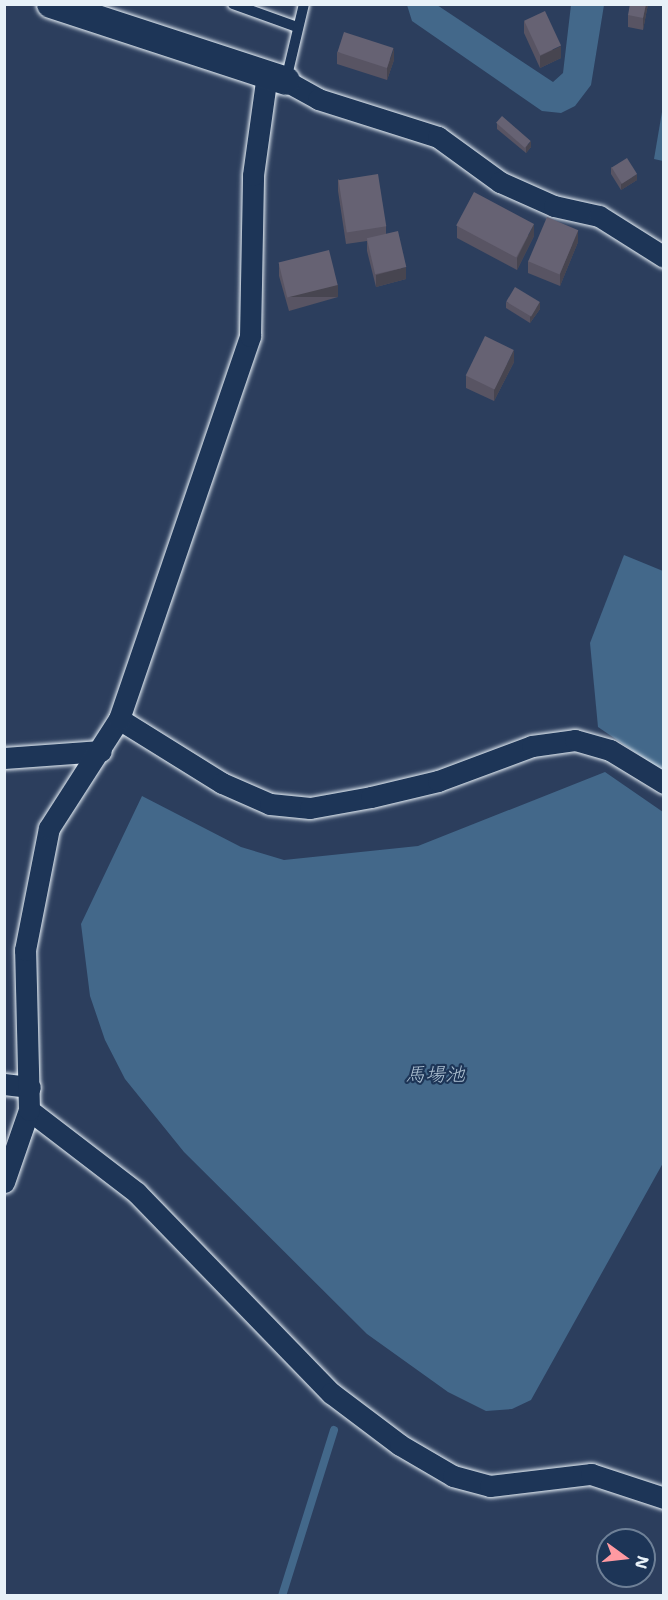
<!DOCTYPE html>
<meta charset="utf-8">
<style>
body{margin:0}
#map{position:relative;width:668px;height:1600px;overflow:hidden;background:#2c3e5d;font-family:"Shantell Sans","Klee One",sans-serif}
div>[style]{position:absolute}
.water>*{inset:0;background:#43688a}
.stream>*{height:8px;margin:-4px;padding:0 4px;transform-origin:4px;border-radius:4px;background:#43688a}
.roads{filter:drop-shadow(0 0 2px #e8f1f8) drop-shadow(0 0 2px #e8f1f8)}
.lane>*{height:10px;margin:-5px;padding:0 5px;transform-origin:5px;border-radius:5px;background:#1d3557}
.street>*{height:21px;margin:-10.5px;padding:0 10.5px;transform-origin:10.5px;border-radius:10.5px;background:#1d3557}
.secondary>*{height:28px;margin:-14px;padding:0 14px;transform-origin:14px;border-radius:14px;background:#1d3557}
.wall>*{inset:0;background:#585463}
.shaded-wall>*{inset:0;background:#474550;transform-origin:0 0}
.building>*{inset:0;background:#666273;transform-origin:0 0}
span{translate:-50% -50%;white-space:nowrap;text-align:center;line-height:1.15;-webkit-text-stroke:4.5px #1d3557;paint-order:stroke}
.water-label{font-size:20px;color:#aec1d2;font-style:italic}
.frame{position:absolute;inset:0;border:6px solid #e8f1f8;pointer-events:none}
.north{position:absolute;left:596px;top:1528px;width:60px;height:60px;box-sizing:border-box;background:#1d3557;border:2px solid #6e8097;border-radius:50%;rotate:105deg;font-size:16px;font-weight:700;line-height:24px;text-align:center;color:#e8f1f8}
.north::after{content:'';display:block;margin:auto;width:21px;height:27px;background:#ff9aa2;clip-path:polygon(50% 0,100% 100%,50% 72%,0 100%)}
</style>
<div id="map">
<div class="water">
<i style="clip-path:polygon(407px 5px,437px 5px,553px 82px,563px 73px,571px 5px,604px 5px,591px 85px,575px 106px,561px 113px,542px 111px,412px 21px)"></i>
<i style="clip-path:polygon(663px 106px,663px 161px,654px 159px)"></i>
<i style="clip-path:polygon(624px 555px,663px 571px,663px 771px,598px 727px,590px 643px)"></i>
<i style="clip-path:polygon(605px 772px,663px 812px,663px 1163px,531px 1400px,512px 1409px,486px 1411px,448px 1392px,367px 1334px,184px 1152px,125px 1079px,105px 1040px,90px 996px,81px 924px,142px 796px,241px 847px,284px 860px,418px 846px)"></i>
</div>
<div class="stream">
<i style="left:282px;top:1596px;width:174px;rotate:-72.6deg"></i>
</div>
<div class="roads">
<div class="lane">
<i style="left:233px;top:4px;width:68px;rotate:19.8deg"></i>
<i style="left:286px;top:80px;width:78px;rotate:-76.7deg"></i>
</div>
<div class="street">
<i style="left:286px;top:81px;width:37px;rotate:29deg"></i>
<i style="left:318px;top:99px;width:126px;rotate:17.6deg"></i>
<i style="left:438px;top:137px;width:77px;rotate:36deg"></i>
<i style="left:500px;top:182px;width:59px;rotate:24deg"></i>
<i style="left:554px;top:206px;width:46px;rotate:12.5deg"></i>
<i style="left:599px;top:216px;width:77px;rotate:32.2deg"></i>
<i style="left:119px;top:719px;width:121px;rotate:31.9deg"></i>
<i style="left:222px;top:783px;width:52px;rotate:23.6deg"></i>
<i style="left:270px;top:804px;width:40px;rotate:5.7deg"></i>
<i style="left:310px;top:808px;width:62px;rotate:-10.2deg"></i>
<i style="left:371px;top:797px;width:69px;rotate:-13.4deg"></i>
<i style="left:438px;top:781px;width:100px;rotate:-20.4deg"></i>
<i style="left:532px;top:746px;width:43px;rotate:-7.9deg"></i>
<i style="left:575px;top:740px;width:36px;rotate:16deg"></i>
<i style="left:610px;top:750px;width:63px;rotate:31.4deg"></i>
<i style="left:4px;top:758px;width:97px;rotate:-4.1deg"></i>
<i style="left:4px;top:1084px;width:26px;rotate:7deg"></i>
<i style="left:29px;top:1110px;width:136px;rotate:37.5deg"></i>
<i style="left:137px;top:1193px;width:279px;rotate:45.9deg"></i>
<i style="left:331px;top:1393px;width:86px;rotate:37deg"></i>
<i style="left:400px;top:1445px;width:61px;rotate:30.3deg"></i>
<i style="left:453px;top:1476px;width:38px;rotate:15deg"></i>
<i style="left:490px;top:1486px;width:102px;rotate:-6.8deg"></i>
<i style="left:591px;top:1474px;width:77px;rotate:18.2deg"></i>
<i style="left:4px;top:1182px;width:76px;rotate:-70.9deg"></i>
<i style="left:29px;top:1110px;width:160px;rotate:-91.4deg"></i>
<i style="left:25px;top:950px;width:124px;rotate:-78.9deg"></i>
<i style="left:49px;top:828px;width:130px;rotate:-57.3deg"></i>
<i style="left:119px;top:719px;width:405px;rotate:-71.1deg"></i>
<i style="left:250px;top:336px;width:161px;rotate:-88.9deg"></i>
<i style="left:253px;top:175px;width:102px;rotate:-82.1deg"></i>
</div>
<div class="secondary">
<i style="left:51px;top:4px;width:247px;rotate:18.1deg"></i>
</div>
</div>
<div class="wall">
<i style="clip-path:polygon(648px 4px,643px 30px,628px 27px,628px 15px)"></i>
<i style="clip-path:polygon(524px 21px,561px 58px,540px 68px,524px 33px)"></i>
<i style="clip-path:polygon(337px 52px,394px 60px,387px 80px,337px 64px)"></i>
<i style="clip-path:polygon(497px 123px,531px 147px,526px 153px,497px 129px)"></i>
<i style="clip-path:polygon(611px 167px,637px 180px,621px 190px,611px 174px)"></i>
<i style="clip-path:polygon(338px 179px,386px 226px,386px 234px,406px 279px,376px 287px,367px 251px,367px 241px,346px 244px,338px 191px)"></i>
<i style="clip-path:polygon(457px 226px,534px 236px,517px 270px,457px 238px)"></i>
<i style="clip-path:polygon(578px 242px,560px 286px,528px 273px,528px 261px)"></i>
<i style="clip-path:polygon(279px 264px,338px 297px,289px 311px,279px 276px)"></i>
<i style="clip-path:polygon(506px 302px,540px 309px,530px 323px,506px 308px)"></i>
<i style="clip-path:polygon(514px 362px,494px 401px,466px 388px,466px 376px)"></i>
</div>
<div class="shaded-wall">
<i style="clip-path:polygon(646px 4px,648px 4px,643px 30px,643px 18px)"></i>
<i style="clip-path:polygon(561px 46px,561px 58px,540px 68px,540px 56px)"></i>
<i style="clip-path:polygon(394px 48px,394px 60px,387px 80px,387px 68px)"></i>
<i style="clip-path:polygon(531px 141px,531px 147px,526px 153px,526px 147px)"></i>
<i style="clip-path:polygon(637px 174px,637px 180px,621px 190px,621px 184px)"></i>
<i style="clip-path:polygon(534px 224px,534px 236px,517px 270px,517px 258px)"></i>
<i style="clip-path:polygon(578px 230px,578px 242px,560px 286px,560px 274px)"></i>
<i style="clip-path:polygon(406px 267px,406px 279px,376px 287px,376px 275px)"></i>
<i style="left:338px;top:285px;width:12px;height:51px;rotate:90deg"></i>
<i style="clip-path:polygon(540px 302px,540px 309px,530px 323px,530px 317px)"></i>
<i style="clip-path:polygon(514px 350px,514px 362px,494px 401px,494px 389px)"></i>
</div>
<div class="building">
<i style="clip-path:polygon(630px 4px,646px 4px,643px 18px,628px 15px)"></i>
<i style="left:545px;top:11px;width:38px;height:23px;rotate:65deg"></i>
<i style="left:344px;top:32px;width:52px;height:21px;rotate:18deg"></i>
<i style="left:502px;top:116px;width:38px;height:9px;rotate:41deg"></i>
<i style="left:627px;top:158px;width:19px;height:18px;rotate:58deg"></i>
<i style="left:378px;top:174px;width:53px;height:40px;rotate:81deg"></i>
<i style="left:474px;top:192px;width:68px;height:38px;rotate:28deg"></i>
<i style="left:547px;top:217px;width:34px;height:48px;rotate:23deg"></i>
<i style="left:398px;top:231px;width:37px;height:32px;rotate:77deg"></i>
<i style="left:329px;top:250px;width:36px;height:52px;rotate:76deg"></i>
<i style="left:515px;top:287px;width:29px;height:17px;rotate:31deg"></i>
<i style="left:485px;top:336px;width:32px;height:44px;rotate:26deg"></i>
</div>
<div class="water-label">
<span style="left:435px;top:1074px">馬場池</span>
</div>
<div class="frame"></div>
<div class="north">N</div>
</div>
